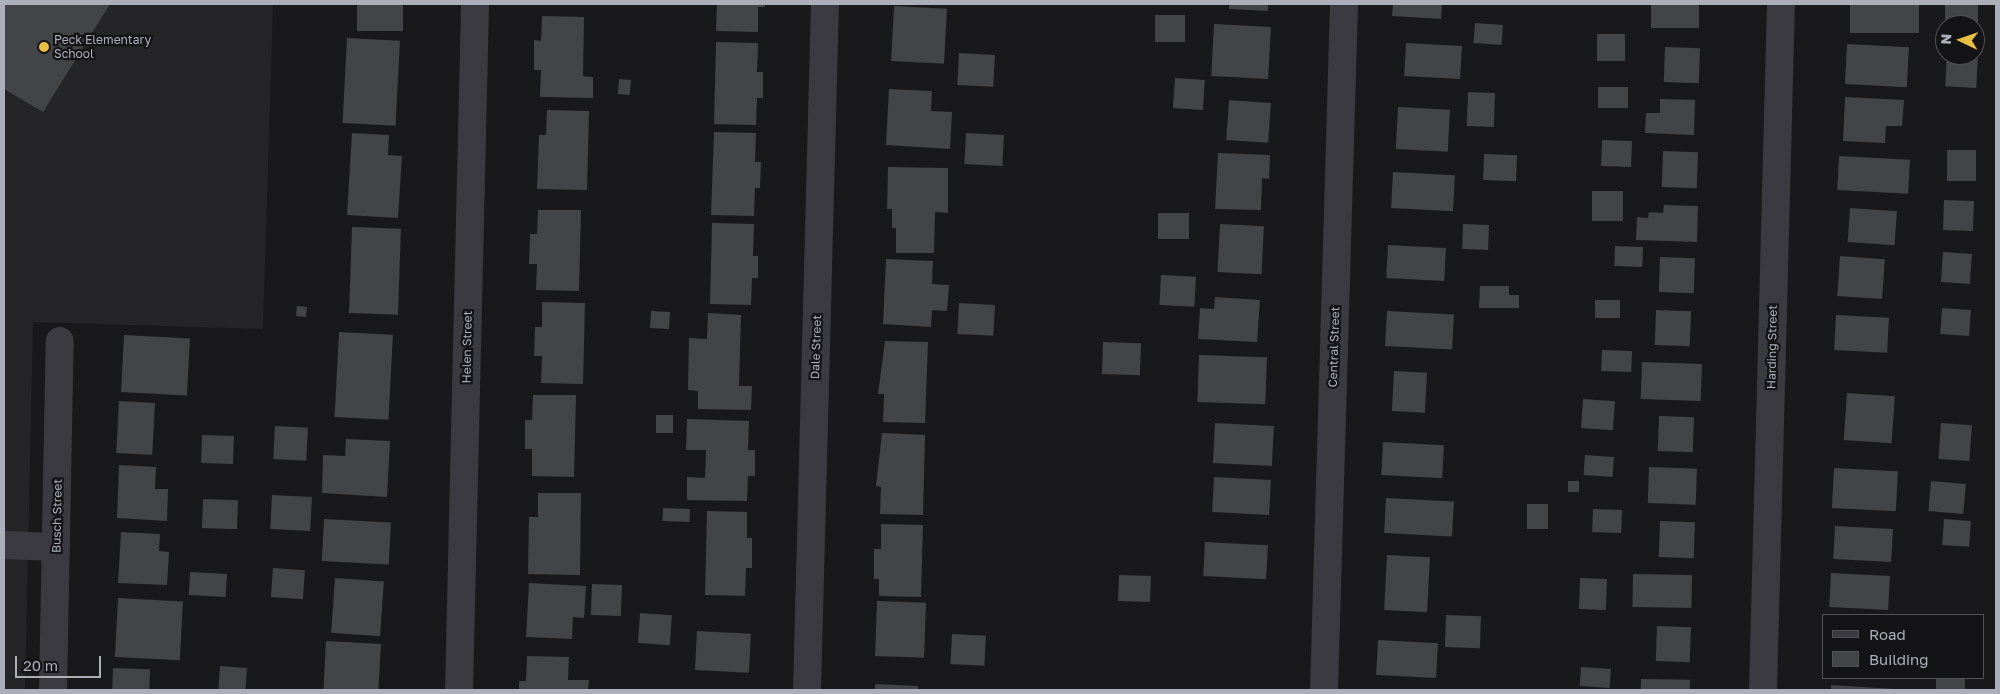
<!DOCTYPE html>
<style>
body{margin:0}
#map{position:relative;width:2000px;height:694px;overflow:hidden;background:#19191b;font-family:"Golos Text",sans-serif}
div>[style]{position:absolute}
.built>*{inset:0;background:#252528}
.building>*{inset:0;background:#434448;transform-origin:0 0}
.minor>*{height:28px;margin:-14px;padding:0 14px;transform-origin:14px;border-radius:14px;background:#3a3a40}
.dots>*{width:14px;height:14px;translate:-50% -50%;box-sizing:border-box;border:2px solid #141416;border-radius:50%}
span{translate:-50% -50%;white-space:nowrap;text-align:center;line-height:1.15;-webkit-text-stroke:4.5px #141416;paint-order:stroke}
.poi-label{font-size:12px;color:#acafba}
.left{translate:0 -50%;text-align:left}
.street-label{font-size:12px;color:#acafba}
.frame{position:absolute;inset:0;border:5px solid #acafba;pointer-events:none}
.legend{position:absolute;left:1822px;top:614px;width:162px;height:65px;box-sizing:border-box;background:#141416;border:1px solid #515258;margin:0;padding:6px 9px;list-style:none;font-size:15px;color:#acafba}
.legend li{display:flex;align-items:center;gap:10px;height:25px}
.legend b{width:25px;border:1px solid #515258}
.north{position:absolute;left:1935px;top:15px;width:50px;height:50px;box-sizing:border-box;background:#141416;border:1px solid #515258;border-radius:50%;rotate:273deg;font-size:14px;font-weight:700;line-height:20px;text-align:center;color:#acafba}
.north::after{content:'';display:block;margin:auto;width:18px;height:22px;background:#e8be44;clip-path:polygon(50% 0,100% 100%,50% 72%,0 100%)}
.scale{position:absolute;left:15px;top:656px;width:86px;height:22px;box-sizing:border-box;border:2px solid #acafba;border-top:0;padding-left:6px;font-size:15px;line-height:18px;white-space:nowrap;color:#acafba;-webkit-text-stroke:4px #141416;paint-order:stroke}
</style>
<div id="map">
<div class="built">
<i style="clip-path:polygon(4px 4px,273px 4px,263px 329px,33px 322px,25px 690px,4px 690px)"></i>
</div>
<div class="building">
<i style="clip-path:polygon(4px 4px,110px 4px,43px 112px,4px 89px)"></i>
<i style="left:357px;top:4px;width:46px;height:27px"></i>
<i style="clip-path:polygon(717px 4px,765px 4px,765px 7px,758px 7px,758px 32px,716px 31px)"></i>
<i style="clip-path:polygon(1229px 4px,1268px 4px,1268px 11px,1229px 9px)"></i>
<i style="clip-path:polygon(1393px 4px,1442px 4px,1441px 19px,1392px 16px)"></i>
<i style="left:1651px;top:4px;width:48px;height:24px"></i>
<i style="left:1850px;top:4px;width:69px;height:29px"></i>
<i style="left:1945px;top:4px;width:33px;height:20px"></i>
<i style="left:894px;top:6px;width:53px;height:55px;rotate:3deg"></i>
<i style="left:1155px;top:15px;width:30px;height:27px"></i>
<i style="clip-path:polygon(542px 16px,584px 17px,583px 76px,593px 77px,593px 98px,540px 97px,541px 70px,534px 70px,534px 40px,541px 41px)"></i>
<i style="left:1475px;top:23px;width:28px;height:20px;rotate:4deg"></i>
<i style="left:1214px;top:24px;width:57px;height:52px;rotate:3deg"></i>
<i style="left:1597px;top:34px;width:28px;height:27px"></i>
<i style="left:347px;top:38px;width:53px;height:85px;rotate:3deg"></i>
<i style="clip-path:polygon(716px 42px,758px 43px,757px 72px,763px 72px,763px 98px,757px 98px,756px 125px,714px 124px)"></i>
<i style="left:1406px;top:43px;width:56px;height:33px;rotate:3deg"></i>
<i style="left:1847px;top:44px;width:62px;height:40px;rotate:3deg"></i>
<i style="left:1665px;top:47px;width:35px;height:35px;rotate:2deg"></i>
<i style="left:959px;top:53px;width:36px;height:32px;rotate:3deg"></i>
<i style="left:1978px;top:54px;width:34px;height:31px;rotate:93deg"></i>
<i style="left:1175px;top:78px;width:30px;height:30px;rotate:4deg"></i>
<i style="left:619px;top:79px;width:12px;height:15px;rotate:5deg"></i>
<i style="left:1598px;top:87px;width:30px;height:21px"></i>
<i style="clip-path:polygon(889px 89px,932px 91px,931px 111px,952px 112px,950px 149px,886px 145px)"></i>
<i style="left:1468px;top:92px;width:27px;height:34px;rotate:2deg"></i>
<i style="clip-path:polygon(1845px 97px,1904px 100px,1902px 126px,1886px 126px,1885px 143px,1843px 141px)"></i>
<i style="clip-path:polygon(1660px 99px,1695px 100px,1694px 135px,1645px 133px,1646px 113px,1660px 113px)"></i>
<i style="left:1229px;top:100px;width:42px;height:40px;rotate:4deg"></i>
<i style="left:1398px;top:107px;width:52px;height:42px;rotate:3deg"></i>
<i style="clip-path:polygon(547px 110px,589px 111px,587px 190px,537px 189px,539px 135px,546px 135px)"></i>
<i style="clip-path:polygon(714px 132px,756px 133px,755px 162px,761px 162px,760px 188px,755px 188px,754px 216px,711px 215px)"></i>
<i style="clip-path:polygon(352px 133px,389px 135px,388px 155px,402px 156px,398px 218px,347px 215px)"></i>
<i style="left:966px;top:133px;width:38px;height:31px;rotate:3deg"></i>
<i style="left:1602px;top:140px;width:30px;height:26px;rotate:2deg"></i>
<i style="left:1947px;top:150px;width:29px;height:31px"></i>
<i style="left:1663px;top:151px;width:35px;height:36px;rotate:2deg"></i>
<i style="clip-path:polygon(1218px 153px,1270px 155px,1269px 179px,1262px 178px,1261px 210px,1215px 209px)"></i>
<i style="left:1484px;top:154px;width:33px;height:26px;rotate:2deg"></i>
<i style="left:1839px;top:156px;width:71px;height:34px;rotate:3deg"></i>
<i style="clip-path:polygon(888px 167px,948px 168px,948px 213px,935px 212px,934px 253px,896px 253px,896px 228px,892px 228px,892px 209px,887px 209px)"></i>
<i style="left:1393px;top:172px;width:62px;height:36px;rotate:3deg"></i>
<i style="left:1592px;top:191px;width:31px;height:30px"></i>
<i style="left:1944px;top:200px;width:30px;height:30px;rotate:2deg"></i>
<i style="clip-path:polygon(1664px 205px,1698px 206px,1697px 242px,1636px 240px,1637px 217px,1648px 218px,1649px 212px,1663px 213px)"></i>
<i style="left:1850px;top:208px;width:47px;height:34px;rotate:4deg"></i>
<i style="clip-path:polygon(538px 210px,581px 210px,579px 291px,536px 290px,537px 264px,529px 264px,530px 234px,537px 234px)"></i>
<i style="left:1158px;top:213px;width:31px;height:26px"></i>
<i style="clip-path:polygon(712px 223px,754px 224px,753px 256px,758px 256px,758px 278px,752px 278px,751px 305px,710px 304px)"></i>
<i style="left:1220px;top:224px;width:44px;height:48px;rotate:3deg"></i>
<i style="left:1463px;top:224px;width:26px;height:25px;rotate:2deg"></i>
<i style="left:352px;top:227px;width:49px;height:86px;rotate:2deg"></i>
<i style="left:1388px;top:245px;width:58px;height:33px;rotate:3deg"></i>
<i style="left:1615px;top:246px;width:28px;height:20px;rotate:2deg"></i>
<i style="left:1943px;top:252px;width:29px;height:30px;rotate:4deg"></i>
<i style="left:1840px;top:256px;width:45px;height:40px;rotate:4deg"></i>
<i style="left:1660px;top:257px;width:35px;height:35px;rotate:2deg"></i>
<i style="clip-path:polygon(886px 259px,933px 261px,932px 284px,949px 285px,947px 311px,932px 310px,931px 327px,883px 324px)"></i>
<i style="left:1161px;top:275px;width:35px;height:30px;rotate:3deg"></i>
<i style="clip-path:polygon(1480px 286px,1509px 286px,1509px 295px,1519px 295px,1519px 308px,1479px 308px)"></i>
<i style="clip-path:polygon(1215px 297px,1260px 300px,1257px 342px,1198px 339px,1200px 308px,1214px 309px)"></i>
<i style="left:1595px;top:300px;width:25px;height:18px"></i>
<i style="clip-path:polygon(542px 302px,585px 303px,583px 384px,541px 383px,542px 356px,534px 356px,535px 327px,542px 327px)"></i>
<i style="left:959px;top:303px;width:36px;height:31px;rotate:3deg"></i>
<i style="left:297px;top:306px;width:10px;height:10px;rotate:6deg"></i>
<i style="left:1942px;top:308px;width:29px;height:26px;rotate:4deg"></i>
<i style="left:1656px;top:310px;width:35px;height:35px;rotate:2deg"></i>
<i style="left:651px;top:311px;width:19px;height:17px;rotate:3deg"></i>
<i style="left:1387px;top:311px;width:67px;height:35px;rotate:3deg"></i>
<i style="clip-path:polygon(708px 313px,741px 315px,739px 386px,752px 386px,751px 410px,698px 409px,698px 391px,688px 390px,689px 338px,707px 339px)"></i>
<i style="left:1836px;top:315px;width:53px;height:35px;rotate:3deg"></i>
<i style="left:339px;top:332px;width:54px;height:85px;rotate:3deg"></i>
<i style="left:124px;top:335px;width:66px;height:57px;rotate:3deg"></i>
<i style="clip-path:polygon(885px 341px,928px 342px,925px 423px,883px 422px,884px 394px,878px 394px)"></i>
<i style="left:1103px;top:342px;width:38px;height:32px;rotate:2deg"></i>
<i style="left:1602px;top:350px;width:30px;height:21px;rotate:2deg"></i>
<i style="left:1199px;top:355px;width:68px;height:47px;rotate:2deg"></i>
<i style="left:1642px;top:362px;width:60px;height:37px;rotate:2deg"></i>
<i style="left:1394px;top:371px;width:33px;height:40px;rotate:3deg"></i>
<i style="left:1847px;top:393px;width:48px;height:47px;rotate:4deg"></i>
<i style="clip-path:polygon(533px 395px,576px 395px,574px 477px,532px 476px,532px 449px,525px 449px,525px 420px,532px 420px)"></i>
<i style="left:1583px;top:399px;width:32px;height:29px;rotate:4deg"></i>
<i style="left:119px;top:401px;width:36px;height:52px;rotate:3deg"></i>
<i style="left:656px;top:415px;width:17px;height:18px"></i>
<i style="left:1659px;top:416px;width:35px;height:35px;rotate:2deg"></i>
<i style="clip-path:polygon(687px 419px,749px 421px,748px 450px,755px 450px,755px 476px,748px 476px,747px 501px,687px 500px,687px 477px,705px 478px,706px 450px,686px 450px)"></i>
<i style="left:1215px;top:423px;width:59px;height:40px;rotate:3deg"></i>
<i style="left:1941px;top:423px;width:31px;height:36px;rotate:4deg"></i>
<i style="left:275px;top:426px;width:33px;height:33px;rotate:3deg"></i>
<i style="clip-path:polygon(882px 433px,925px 435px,923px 515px,880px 514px,881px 487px,876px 486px)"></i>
<i style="left:202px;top:435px;width:32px;height:28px;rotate:2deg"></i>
<i style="clip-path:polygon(346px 439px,390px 441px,387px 497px,322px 493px,323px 455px,345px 456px)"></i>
<i style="left:1383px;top:442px;width:61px;height:33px;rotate:3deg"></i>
<i style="left:1585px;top:455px;width:29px;height:20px;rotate:4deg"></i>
<i style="clip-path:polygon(119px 465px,156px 467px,155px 489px,168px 489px,167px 521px,117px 518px)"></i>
<i style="left:1649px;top:467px;width:48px;height:36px;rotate:2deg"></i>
<i style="left:1834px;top:468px;width:64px;height:40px;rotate:3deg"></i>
<i style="left:1214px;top:477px;width:57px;height:35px;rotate:3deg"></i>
<i style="left:1568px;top:481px;width:11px;height:11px"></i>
<i style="left:1931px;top:481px;width:35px;height:30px;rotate:5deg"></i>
<i style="clip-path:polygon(538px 493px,581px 493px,580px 575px,528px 574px,529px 517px,538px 517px)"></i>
<i style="left:272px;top:495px;width:40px;height:34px;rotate:3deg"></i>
<i style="left:1386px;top:498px;width:68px;height:35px;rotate:3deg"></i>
<i style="left:203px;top:499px;width:35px;height:29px;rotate:2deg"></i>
<i style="left:1527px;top:504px;width:21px;height:25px"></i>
<i style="left:663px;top:508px;width:27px;height:13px;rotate:2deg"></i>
<i style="left:1593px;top:509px;width:29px;height:23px;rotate:2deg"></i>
<i style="clip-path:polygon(707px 511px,747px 512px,747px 538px,752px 538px,752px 568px,746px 568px,745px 596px,705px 595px)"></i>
<i style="left:324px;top:519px;width:67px;height:42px;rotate:3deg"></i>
<i style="left:1944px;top:519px;width:27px;height:26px;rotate:4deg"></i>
<i style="left:1660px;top:521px;width:35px;height:36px;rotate:2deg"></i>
<i style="clip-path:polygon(881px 524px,923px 525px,921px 597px,879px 596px,879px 579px,874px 579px,874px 549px,881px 549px)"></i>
<i style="left:1835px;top:526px;width:58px;height:33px;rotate:3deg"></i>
<i style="clip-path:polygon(121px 532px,160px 534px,159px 551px,169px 552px,167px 585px,118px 583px)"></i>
<i style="left:1205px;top:542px;width:63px;height:34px;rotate:3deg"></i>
<i style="left:1387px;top:555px;width:43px;height:55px;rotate:3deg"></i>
<i style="left:273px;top:568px;width:32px;height:29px;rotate:4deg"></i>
<i style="left:190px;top:572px;width:37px;height:23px;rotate:3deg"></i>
<i style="left:1831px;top:573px;width:59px;height:34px;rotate:3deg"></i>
<i style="left:1633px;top:574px;width:59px;height:33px;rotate:1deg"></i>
<i style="left:1119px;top:575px;width:32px;height:26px;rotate:2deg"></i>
<i style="left:335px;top:578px;width:49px;height:55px;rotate:4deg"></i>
<i style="left:1580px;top:578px;width:27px;height:31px;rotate:2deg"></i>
<i style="clip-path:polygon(529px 583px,586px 586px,584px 618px,573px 617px,572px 639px,526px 637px)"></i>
<i style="left:592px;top:584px;width:30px;height:31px;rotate:2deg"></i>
<i style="left:118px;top:598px;width:65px;height:59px;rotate:3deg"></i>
<i style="left:877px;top:601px;width:49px;height:55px;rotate:2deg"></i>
<i style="left:640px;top:613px;width:32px;height:30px;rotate:4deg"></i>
<i style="left:1446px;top:615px;width:35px;height:32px;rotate:2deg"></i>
<i style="left:1657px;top:626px;width:34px;height:35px;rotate:2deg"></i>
<i style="left:697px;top:631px;width:54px;height:39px;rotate:3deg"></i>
<i style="left:952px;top:634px;width:34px;height:30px;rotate:3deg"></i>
<i style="left:1378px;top:640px;width:60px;height:35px;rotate:3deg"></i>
<i style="left:326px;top:641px;width:55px;height:49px;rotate:3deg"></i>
<i style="clip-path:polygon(527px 656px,569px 657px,568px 680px,589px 680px,588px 690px,519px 690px,519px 681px,526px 681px)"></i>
<i style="left:220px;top:666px;width:27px;height:24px;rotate:4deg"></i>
<i style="left:1581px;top:667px;width:30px;height:19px;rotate:4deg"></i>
<i style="left:113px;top:668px;width:37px;height:22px;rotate:2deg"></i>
<i style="left:1936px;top:678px;width:29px;height:12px"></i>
<i style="left:1641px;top:679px;width:49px;height:11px;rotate:1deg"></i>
<i style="clip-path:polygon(875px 684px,918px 686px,918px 690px,875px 690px)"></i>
<i style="clip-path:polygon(1831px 685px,1895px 689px,1895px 690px,1831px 690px)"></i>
</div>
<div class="minor">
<i style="left:4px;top:545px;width:52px;rotate:2.2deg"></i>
<i style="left:53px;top:690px;width:349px;rotate:-88.9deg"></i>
<i style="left:459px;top:690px;width:686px;rotate:-88.66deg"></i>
<i style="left:807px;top:690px;width:686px;rotate:-88.5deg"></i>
<i style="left:1324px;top:690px;width:686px;rotate:-88.33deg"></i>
<i style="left:1763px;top:690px;width:686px;rotate:-88.5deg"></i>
</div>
<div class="dots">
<i style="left:44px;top:47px;background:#e8be44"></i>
</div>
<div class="poi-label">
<span class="left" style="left:54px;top:47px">Peck Elementary<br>School</span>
</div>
<div class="street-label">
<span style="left:467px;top:347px;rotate:-89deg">Helen Street</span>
<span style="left:816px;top:347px;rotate:-88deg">Dale Street</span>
<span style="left:1334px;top:347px;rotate:-88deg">Central Street</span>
<span style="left:1772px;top:347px;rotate:-89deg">Harding Street</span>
<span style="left:57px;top:516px;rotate:-89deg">Busch Street</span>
</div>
<div class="frame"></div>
<ul class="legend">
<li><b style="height:6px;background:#3a3a40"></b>Road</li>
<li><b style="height:14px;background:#434448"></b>Building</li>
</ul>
<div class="north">N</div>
<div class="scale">20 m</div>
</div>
